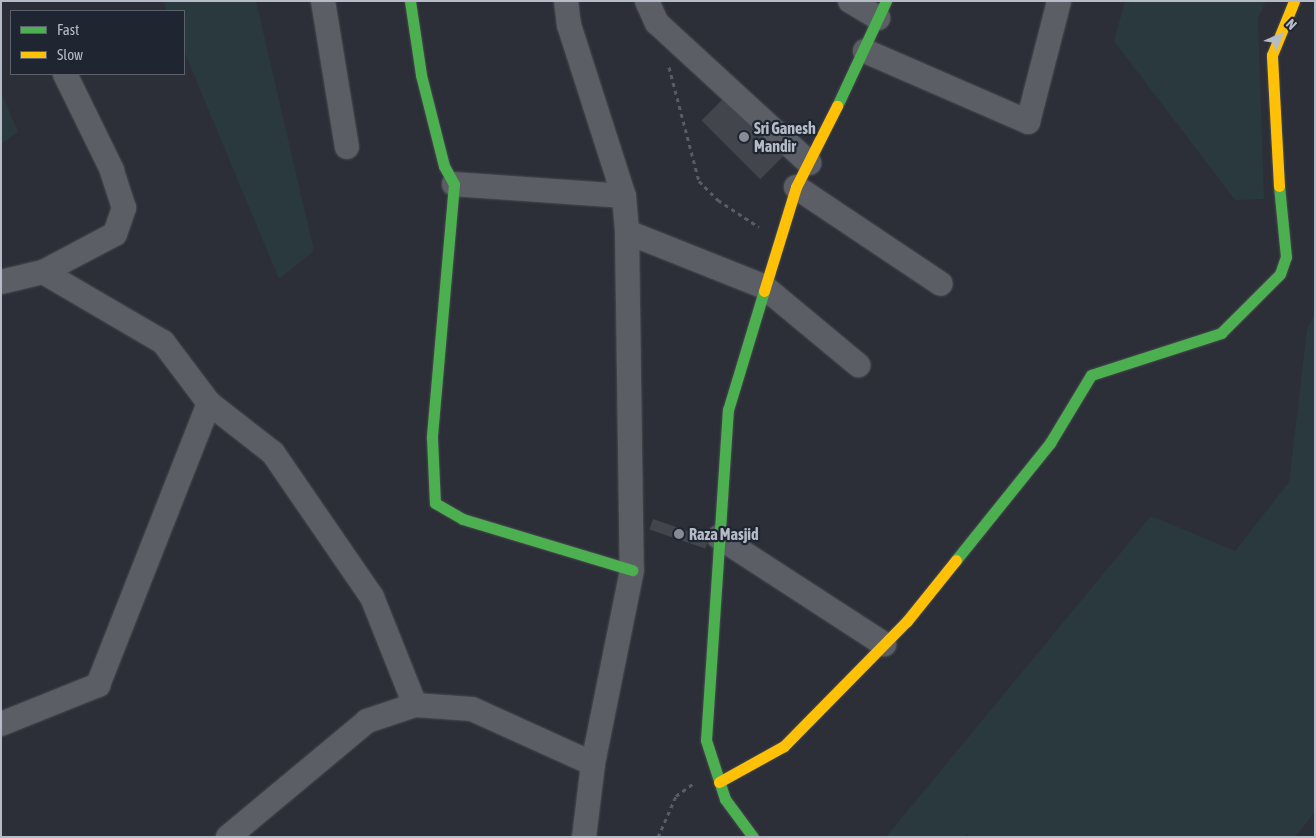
<!DOCTYPE html>
<style>
body{margin:0}
#map{position:relative;width:1316px;height:838px;overflow:hidden;background:#2c2f37;font-family:"Asap Condensed",sans-serif}
div>[style]{position:absolute}
.green>*{inset:0;background:#2a393d}
.building>*{inset:0;background:#42454c;transform-origin:0 0}
.path>*{height:3px;margin-top:-1.5px;transform-origin:0;background:repeating-linear-gradient(90deg,#595d62 0 4px,transparent 0 8px)}
.roads{filter:drop-shadow(0 0 1px #484a50) drop-shadow(0 0 1px #484a50)}
.street>*{height:24px;margin:-12px;padding:0 12px;transform-origin:12px;border-radius:12px;background:#5b5e65}
.fast>*{height:11px;margin:-5.5px;padding:0 5.5px;transform-origin:5.5px;border-radius:5.5px;background:#4caf50}
.slow>*{height:11px;margin:-5.5px;padding:0 5.5px;transform-origin:5.5px;border-radius:5.5px;background:#ffc107}
.dots>*{width:14px;height:14px;translate:-50% -50%;box-sizing:border-box;border:2px solid #1f2631;border-radius:50%}
span{translate:-50% -50%;white-space:nowrap;text-align:center;line-height:1.15;-webkit-text-stroke:4.5px #1f2631;paint-order:stroke}
.poi-label{font-size:16px;color:#b6bcc7;font-weight:700}
.left{translate:0 -50%;text-align:left}
.frame{position:absolute;inset:0;border:2px solid #b6bcc7;pointer-events:none}
.legend{position:absolute;left:10px;top:10px;width:175px;height:65px;box-sizing:border-box;background:#1f2631;border:1px solid #5b626d;margin:0;padding:6px 9px;list-style:none;font-size:15px;color:#b6bcc7}
.legend li{display:flex;align-items:center;gap:10px;height:25px}
.legend b{width:25px;border:1px solid #5b626d}
.north{position:absolute;left:1256px;top:10px;width:50px;height:50px;-webkit-text-stroke:4px #1f2631;paint-order:stroke;rotate:44deg;font-size:14px;font-weight:700;line-height:20px;text-align:center;color:#b6bcc7}
.north::after{content:'';display:block;margin:auto;width:18px;height:22px;background:#b6bcc7;clip-path:polygon(50% 0,100% 100%,50% 72%,0 100%)}
</style>
<div id="map">
<div class="green">
<i style="clip-path:polygon(163px 1px,256px 1px,314px 251px,279px 279px,184px 51px,184px 11px,167px 11px)"></i>
<i style="clip-path:polygon(1125px 1px,1266px 1px,1258px 18px,1264px 199px,1235px 200px,1114px 41px)"></i>
<i style="clip-path:polygon(1px 92px,18px 132px,1px 144px)"></i>
<i style="clip-path:polygon(1315px 313px,1315px 812px,1295px 837px,970px 837px,967px 834px,964px 837px,886px 837px,1151px 516px,1235px 551px,1289px 482px,1307px 330px)"></i>
</div>
<div class="building">
<i style="left:727px;top:95px;width:83px;height:36px;rotate:45deg"></i>
<i style="left:653px;top:519px;width:59px;height:11px;rotate:19deg"></i>
</div>
<div class="path">
<i style="left:669px;top:67px;width:118px;rotate:75.3deg"></i>
<i style="left:699px;top:181px;width:27px;rotate:45deg"></i>
<i style="left:718px;top:200px;width:49px;rotate:33.4deg"></i>
<i style="left:658px;top:837px;width:45px;rotate:-66.3deg"></i>
<i style="left:676px;top:796px;width:22px;rotate:-36deg"></i>
</div>
<div class="roads">
<div class="street">
<i style="left:323px;top:1px;width:148px;rotate:80.7deg"></i>
<i style="left:566px;top:1px;width:24px;rotate:83deg"></i>
<i style="left:569px;top:25px;width:180px;rotate:72.2deg"></i>
<i style="left:624px;top:196px;width:36px;rotate:85deg"></i>
<i style="left:627px;top:232px;width:338px;rotate:89.2deg"></i>
<i style="left:632px;top:570px;width:198px;rotate:101.4deg"></i>
<i style="left:593px;top:764px;width:74px;rotate:97deg"></i>
<i style="left:647px;top:1px;width:24px;rotate:66deg"></i>
<i style="left:657px;top:23px;width:207px;rotate:42.6deg"></i>
<i style="left:850px;top:1px;width:33px;rotate:31deg"></i>
<i style="left:865px;top:51px;width:178px;rotate:23.5deg"></i>
<i style="left:1028px;top:122px;width:125px;rotate:-75.6deg"></i>
<i style="left:454px;top:184px;width:170px;rotate:4deg"></i>
<i style="left:796px;top:187px;width:174px;rotate:33.8deg"></i>
<i style="left:627px;top:232px;width:146px;rotate:21.7deg"></i>
<i style="left:763px;top:286px;width:124px;rotate:39.7deg"></i>
<i style="left:43px;top:272px;width:139px;rotate:30.3deg"></i>
<i style="left:163px;top:342px;width:76px;rotate:53deg"></i>
<i style="left:209px;top:403px;width:81px;rotate:38deg"></i>
<i style="left:273px;top:453px;width:175px;rotate:55.5deg"></i>
<i style="left:372px;top:597px;width:116px;rotate:68.3deg"></i>
<i style="left:1px;top:282px;width:43px;rotate:-13.4deg"></i>
<i style="left:43px;top:272px;width:81px;rotate:-27.8deg"></i>
<i style="left:115px;top:234px;width:28px;rotate:-71deg"></i>
<i style="left:124px;top:208px;width:40px;rotate:-108deg"></i>
<i style="left:112px;top:170px;width:107px;rotate:-116.1deg"></i>
<i style="left:719px;top:537px;width:197px;rotate:33deg"></i>
<i style="left:1px;top:724px;width:105px;rotate:-21.9deg"></i>
<i style="left:98px;top:685px;width:303px;rotate:-68.5deg"></i>
<i style="left:228px;top:837px;width:181px;rotate:-39.8deg"></i>
<i style="left:367px;top:721px;width:51px;rotate:-18.4deg"></i>
<i style="left:415px;top:705px;width:57px;rotate:4deg"></i>
<i style="left:472px;top:709px;width:133px;rotate:24.4deg"></i>
</div>
<div class="fast">
<i style="left:410px;top:1px;width:75px;rotate:81.5deg"></i>
<i style="left:421px;top:75px;width:94px;rotate:75.8deg"></i>
<i style="left:444px;top:166px;width:21px;rotate:61deg"></i>
<i style="left:454px;top:184px;width:255px;rotate:95deg"></i>
<i style="left:432px;top:438px;width:65px;rotate:87.4deg"></i>
<i style="left:435px;top:503px;width:32px;rotate:30deg"></i>
<i style="left:463px;top:519px;width:177px;rotate:16.8deg"></i>
<i style="left:837px;top:106px;width:116px;rotate:-65deg"></i>
<i style="left:956px;top:560px;width:150px;rotate:-51.2deg"></i>
<i style="left:1050px;top:443px;width:79px;rotate:-58.9deg"></i>
<i style="left:1091px;top:375px;width:137px;rotate:-17.9deg"></i>
<i style="left:1221px;top:333px;width:83px;rotate:-45deg"></i>
<i style="left:1280px;top:274px;width:18px;rotate:-71deg"></i>
<i style="left:1286px;top:257px;width:71px;rotate:-95.6deg"></i>
<i style="left:753px;top:837px;width:47px;rotate:-126.4deg"></i>
<i style="left:725px;top:799px;width:62px;rotate:-107.9deg"></i>
<i style="left:706px;top:740px;width:331px;rotate:-86.2deg"></i>
<i style="left:728px;top:410px;width:124px;rotate:-73.2deg"></i>
</div>
<div class="slow">
<i style="left:1279px;top:186px;width:131px;rotate:-93.1deg"></i>
<i style="left:1272px;top:55px;width:58px;rotate:-67.8deg"></i>
<i style="left:764px;top:291px;width:109px;rotate:-72.9deg"></i>
<i style="left:796px;top:187px;width:91px;rotate:-63.2deg"></i>
<i style="left:719px;top:782px;width:74px;rotate:-29deg"></i>
<i style="left:784px;top:746px;width:175px;rotate:-45.5deg"></i>
<i style="left:907px;top:621px;width:78px;rotate:-51.2deg"></i>
</div>
</div>
<div class="dots">
<i style="left:744px;top:137px;background:#868b95"></i>
<i style="left:679px;top:534px;background:#868b95"></i>
</div>
<div class="poi-label">
<span class="left" style="left:754px;top:137px">Sri Ganesh<br>Mandir</span>
<span class="left" style="left:689px;top:534px">Raza Masjid</span>
</div>
<div class="frame"></div>
<ul class="legend">
<li><b style="height:6px;background:#4caf50"></b>Fast</li>
<li><b style="height:6px;background:#ffc107"></b>Slow</li>
</ul>
<div class="north">N</div>
</div>
